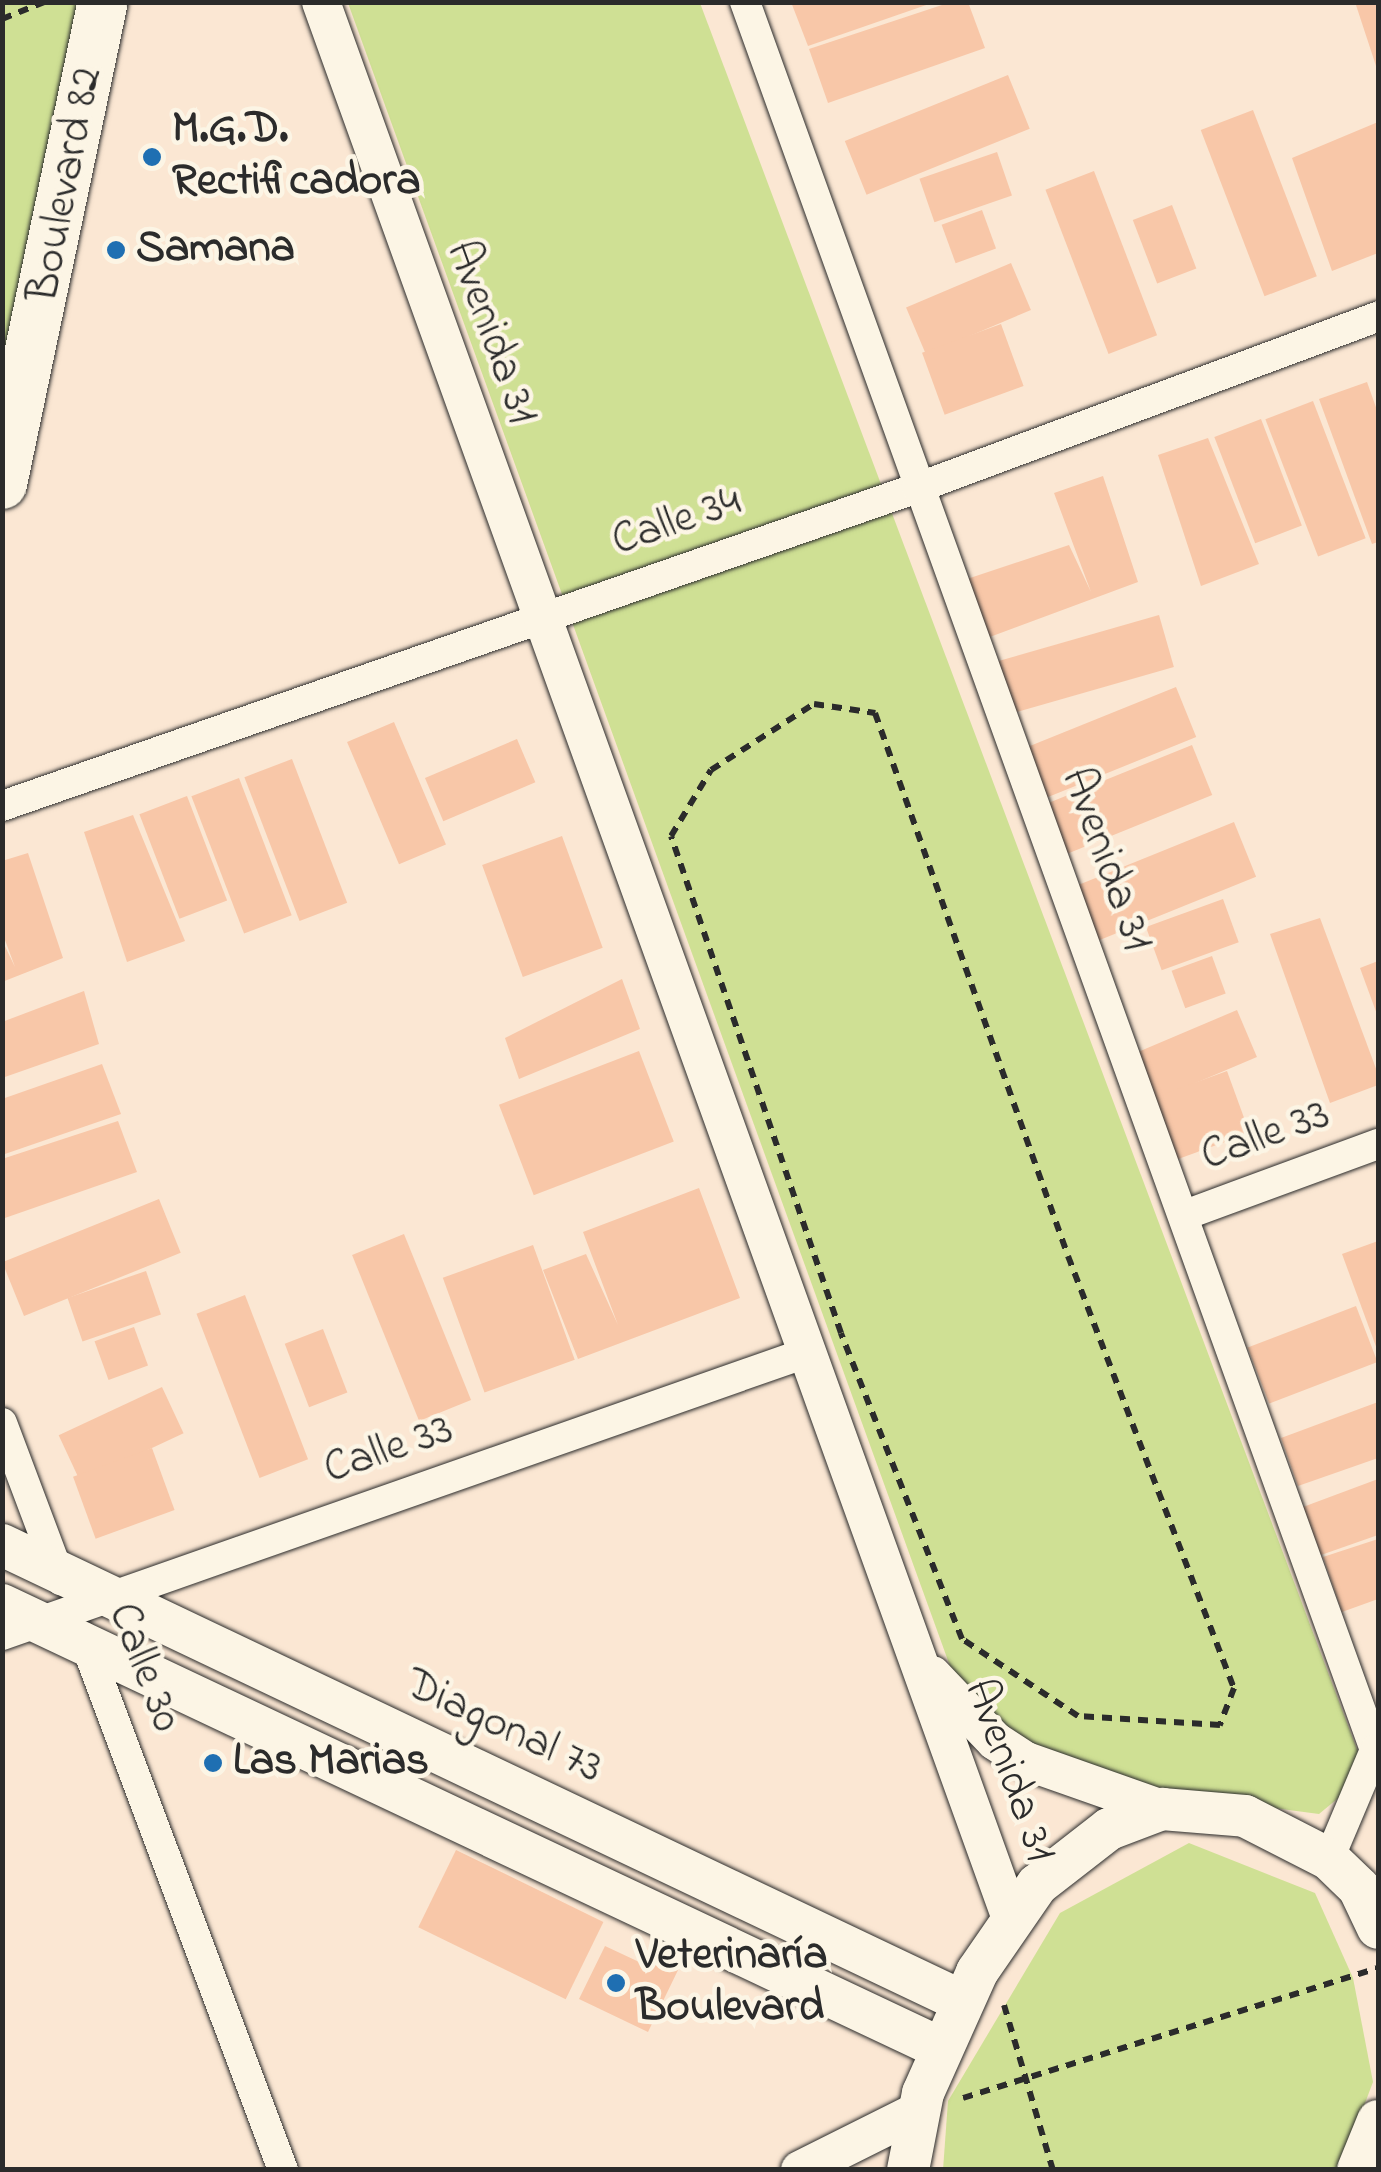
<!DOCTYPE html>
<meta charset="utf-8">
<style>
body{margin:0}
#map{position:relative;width:1381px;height:2172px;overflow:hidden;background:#fbe7d3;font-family:"Indie Flower",sans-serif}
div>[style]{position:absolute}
.green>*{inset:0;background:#cfe094}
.building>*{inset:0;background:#f8c7a8;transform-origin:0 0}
.path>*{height:6px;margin-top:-3px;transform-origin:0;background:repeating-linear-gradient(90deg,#2b2b2b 0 10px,transparent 0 18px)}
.roads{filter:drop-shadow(0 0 2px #2b2b2b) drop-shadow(0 0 2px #2b2b2b)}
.minor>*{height:30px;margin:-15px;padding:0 15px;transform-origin:15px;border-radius:15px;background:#fcf5e5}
.tertiary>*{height:38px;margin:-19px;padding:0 19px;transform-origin:19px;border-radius:19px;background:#fcf5e5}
.secondary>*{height:42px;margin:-21px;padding:0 21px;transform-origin:21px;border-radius:21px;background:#fcf5e5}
.trunk>*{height:50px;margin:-25px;padding:0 25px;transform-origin:25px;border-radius:25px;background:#fcf5e5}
.dots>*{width:28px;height:28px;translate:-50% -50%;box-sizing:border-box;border:5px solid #fcf5e5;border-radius:50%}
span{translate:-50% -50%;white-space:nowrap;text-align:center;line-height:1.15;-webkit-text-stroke:9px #fcf5e5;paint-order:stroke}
.poi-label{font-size:45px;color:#2b2b2b;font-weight:700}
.left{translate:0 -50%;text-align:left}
.street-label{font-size:45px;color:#2b2b2b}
.frame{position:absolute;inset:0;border:5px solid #2b2b2b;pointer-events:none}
</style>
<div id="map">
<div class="green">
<i style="clip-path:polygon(3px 3px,80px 3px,3px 414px)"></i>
<i style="clip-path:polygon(348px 3px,700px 3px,1361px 1760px,1348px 1790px,1319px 1814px,1085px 1783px,963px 1702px)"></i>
<i style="clip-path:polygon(1189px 1843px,1315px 1893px,1353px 1978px,1373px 2082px,1340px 2169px,943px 2170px,948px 2101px,1060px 1913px)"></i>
</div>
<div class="building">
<i style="clip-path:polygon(791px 2px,932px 2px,932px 3px,808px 46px)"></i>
<i style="clip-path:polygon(951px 2px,968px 2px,985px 48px,828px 103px,809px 49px)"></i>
<i style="clip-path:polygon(1355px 2px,1378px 2px,1378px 72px)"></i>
<i style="left:1008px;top:75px;width:58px;height:176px;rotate:68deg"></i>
<i style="left:1253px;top:110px;width:178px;height:56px;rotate:69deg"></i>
<i style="clip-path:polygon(1378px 122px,1378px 253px,1332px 271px,1292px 158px)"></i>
<i style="left:997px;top:152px;width:46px;height:82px;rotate:71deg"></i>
<i style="left:1094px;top:171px;width:176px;height:52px;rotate:69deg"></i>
<i style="left:1172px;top:205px;width:68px;height:42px;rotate:69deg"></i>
<i style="left:982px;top:210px;width:41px;height:43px;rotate:70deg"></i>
<i style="left:1011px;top:263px;width:51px;height:114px;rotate:67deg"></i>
<i style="left:1001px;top:324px;width:66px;height:84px;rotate:70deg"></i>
<i style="clip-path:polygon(1367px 382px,1378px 413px,1378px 542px,1372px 544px,1319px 399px)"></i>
<i style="left:1313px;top:401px;width:147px;height:51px;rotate:69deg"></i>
<i style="left:1261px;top:419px;width:114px;height:50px;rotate:69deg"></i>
<i style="clip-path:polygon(1208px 438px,1259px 564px,1201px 586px,1158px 455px)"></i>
<i style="clip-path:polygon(1103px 476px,1138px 582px,979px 641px,958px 582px,1069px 545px,1091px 592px,1054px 493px)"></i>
<i style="left:1159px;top:615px;width:54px;height:177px;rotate:74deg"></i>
<i style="left:1176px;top:687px;width:54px;height:171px;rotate:68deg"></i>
<i style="left:394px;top:722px;width:133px;height:51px;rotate:67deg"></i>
<i style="left:517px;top:739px;width:47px;height:100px;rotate:67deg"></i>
<i style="left:1192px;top:745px;width:54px;height:165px;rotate:68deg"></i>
<i style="left:292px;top:759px;width:154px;height:51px;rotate:69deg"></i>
<i style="left:239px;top:778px;width:147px;height:51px;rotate:69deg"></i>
<i style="left:187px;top:796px;width:112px;height:51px;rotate:69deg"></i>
<i style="clip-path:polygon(133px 815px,185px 941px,127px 962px,84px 832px)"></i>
<i style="left:1234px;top:822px;width:59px;height:176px;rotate:68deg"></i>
<i style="left:562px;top:836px;width:119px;height:85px;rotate:70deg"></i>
<i style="clip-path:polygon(28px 853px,63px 958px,2px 982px,2px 940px,15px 967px,2px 932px,2px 861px)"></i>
<i style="left:1223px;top:899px;width:46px;height:82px;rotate:70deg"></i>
<i style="clip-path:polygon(1320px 918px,1378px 1074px,1378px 1085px,1330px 1103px,1270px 934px)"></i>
<i style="left:1212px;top:956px;width:40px;height:43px;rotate:70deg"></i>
<i style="clip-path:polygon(1378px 961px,1378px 1017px,1360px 968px)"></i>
<i style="clip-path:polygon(622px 979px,640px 1029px,519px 1079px,505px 1038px)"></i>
<i style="clip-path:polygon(84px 991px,99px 1044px,2px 1078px,2px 1022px)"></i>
<i style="left:1237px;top:1010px;width:51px;height:114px;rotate:67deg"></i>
<i style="left:639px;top:1051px;width:97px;height:150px;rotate:69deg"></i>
<i style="clip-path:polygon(102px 1064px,121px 1114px,2px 1155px,2px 1099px)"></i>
<i style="left:1227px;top:1071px;width:66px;height:84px;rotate:70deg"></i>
<i style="clip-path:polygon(118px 1121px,137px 1172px,2px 1219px,2px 1159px)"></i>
<i style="clip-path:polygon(699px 1188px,740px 1298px,578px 1359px,543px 1270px,586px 1254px,618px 1325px,583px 1232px)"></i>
<i style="left:159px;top:1199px;width:58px;height:169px;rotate:68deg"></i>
<i style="left:404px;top:1234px;width:179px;height:56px;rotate:68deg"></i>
<i style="clip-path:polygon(1378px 1241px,1378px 1352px,1342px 1254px)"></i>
<i style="left:533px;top:1245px;width:122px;height:96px;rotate:70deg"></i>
<i style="left:146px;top:1271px;width:46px;height:83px;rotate:71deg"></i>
<i style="left:245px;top:1295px;width:176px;height:52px;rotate:69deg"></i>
<i style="left:1356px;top:1306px;width:60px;height:116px;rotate:69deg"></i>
<i style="left:134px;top:1327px;width:41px;height:42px;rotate:70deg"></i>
<i style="left:323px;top:1329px;width:68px;height:41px;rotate:69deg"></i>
<i style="left:162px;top:1387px;width:51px;height:114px;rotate:65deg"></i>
<i style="clip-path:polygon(1378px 1402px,1378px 1458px,1298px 1486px,1281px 1438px)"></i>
<i style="left:152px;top:1448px;width:66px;height:84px;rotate:70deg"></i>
<i style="clip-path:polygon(1378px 1479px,1378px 1535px,1321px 1555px,1303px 1507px)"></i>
<i style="clip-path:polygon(1378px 1539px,1378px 1599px,1342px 1612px,1323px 1557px)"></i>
<i style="left:456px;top:1850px;width:164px;height:86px;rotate:26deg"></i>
<i style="clip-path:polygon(605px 1946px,652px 1968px,657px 1958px,679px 1968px,648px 2032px,579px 1999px)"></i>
</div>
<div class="path">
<i style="left:2px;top:19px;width:45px;rotate:-22deg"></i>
<i style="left:814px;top:704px;width:62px;rotate:8.4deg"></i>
<i style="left:875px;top:713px;width:576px;rotate:70.43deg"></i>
<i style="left:1068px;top:1256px;width:463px;rotate:69deg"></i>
<i style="left:1234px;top:1688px;width:40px;rotate:111deg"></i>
<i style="left:1220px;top:1725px;width:142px;rotate:-176.4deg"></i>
<i style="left:1078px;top:1716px;width:139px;rotate:-146.4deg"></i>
<i style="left:962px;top:1639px;width:329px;rotate:-111.6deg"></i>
<i style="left:841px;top:1333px;width:525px;rotate:-108.88deg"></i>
<i style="left:671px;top:836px;width:77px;rotate:-58.8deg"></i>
<i style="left:711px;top:770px;width:122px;rotate:-32.7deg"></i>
<i style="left:1004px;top:2005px;width:172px;rotate:73.5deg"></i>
<i style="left:963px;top:2098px;width:435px;rotate:-17.4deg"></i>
</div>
<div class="roads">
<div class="minor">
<i style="left:745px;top:2px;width:1858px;rotate:70.18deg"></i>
<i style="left:1375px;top:1750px;width:118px;rotate:112.9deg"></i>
<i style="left:2px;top:806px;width:969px;rotate:-19.16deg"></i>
<i style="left:917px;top:488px;width:492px;rotate:-20.4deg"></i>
<i style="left:1185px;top:1215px;width:206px;rotate:-20.2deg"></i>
<i style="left:2px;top:1423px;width:168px;rotate:69.4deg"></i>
<i style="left:2px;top:1635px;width:852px;rotate:-19.33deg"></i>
<i style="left:83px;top:1637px;width:569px;rotate:69.43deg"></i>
</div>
<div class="tertiary">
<i style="left:321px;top:2px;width:2037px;rotate:70.2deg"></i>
<i style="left:932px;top:1675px;width:91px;rotate:46.3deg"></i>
<i style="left:995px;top:1741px;width:37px;rotate:33deg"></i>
<i style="left:1026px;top:1761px;width:144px;rotate:19.4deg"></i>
<i style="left:800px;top:2170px;width:132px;rotate:-26.6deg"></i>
</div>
<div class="secondary">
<i style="left:2px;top:1545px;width:1062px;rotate:25.43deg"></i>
<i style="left:2px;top:1605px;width:1037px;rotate:25.28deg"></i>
<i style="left:908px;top:2170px;width:78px;rotate:-79deg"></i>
<i style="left:923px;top:2093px;width:133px;rotate:-65.9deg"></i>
<i style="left:977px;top:1972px;width:106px;rotate:-55.4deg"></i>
<i style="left:1037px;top:1885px;width:91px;rotate:-37.9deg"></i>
<i style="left:1109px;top:1829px;width:57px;rotate:-20.7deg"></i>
<i style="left:1162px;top:1809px;width:83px;rotate:4.8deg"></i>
<i style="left:1245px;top:1816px;width:94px;rotate:27.1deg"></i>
<i style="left:1329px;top:1859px;width:42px;rotate:44deg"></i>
<i style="left:1359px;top:1888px;width:44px;rotate:64.6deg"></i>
<i style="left:1358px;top:2170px;width:53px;rotate:-67.8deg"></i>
</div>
<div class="trunk">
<i style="left:2px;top:484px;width:492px;rotate:-78.2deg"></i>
</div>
</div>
<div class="dots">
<i style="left:152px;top:157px;background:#1f6fb2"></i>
<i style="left:116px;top:250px;background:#1f6fb2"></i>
<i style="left:213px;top:1763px;background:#1f6fb2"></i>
<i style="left:616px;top:1983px;background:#1f6fb2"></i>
</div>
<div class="poi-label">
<span class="left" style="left:172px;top:157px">M.G.D.<br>Rectificadora</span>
<span class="left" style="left:136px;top:250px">Samana</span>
<span class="left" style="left:233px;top:1763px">Las Marias</span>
<span class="left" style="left:636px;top:1983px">Veterinaría<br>Boulevard</span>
</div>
<div class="street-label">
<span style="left:67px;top:185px;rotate:-79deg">Boulevard 82</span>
<span style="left:490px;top:333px;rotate:70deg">Avenida 31</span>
<span style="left:677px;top:523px;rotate:-19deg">Calle 34</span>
<span style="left:1105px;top:860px;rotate:70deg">Avenida 31</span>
<span style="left:1266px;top:1137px;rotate:-20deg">Calle 33</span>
<span style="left:389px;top:1451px;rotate:-19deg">Calle 33</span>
<span style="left:143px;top:1668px;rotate:69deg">Calle 30</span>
<span style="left:503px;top:1728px;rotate:25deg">Diagonal 73</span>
<span style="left:1008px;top:1771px;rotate:70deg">Avenida 31</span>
</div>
<div class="frame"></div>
</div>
